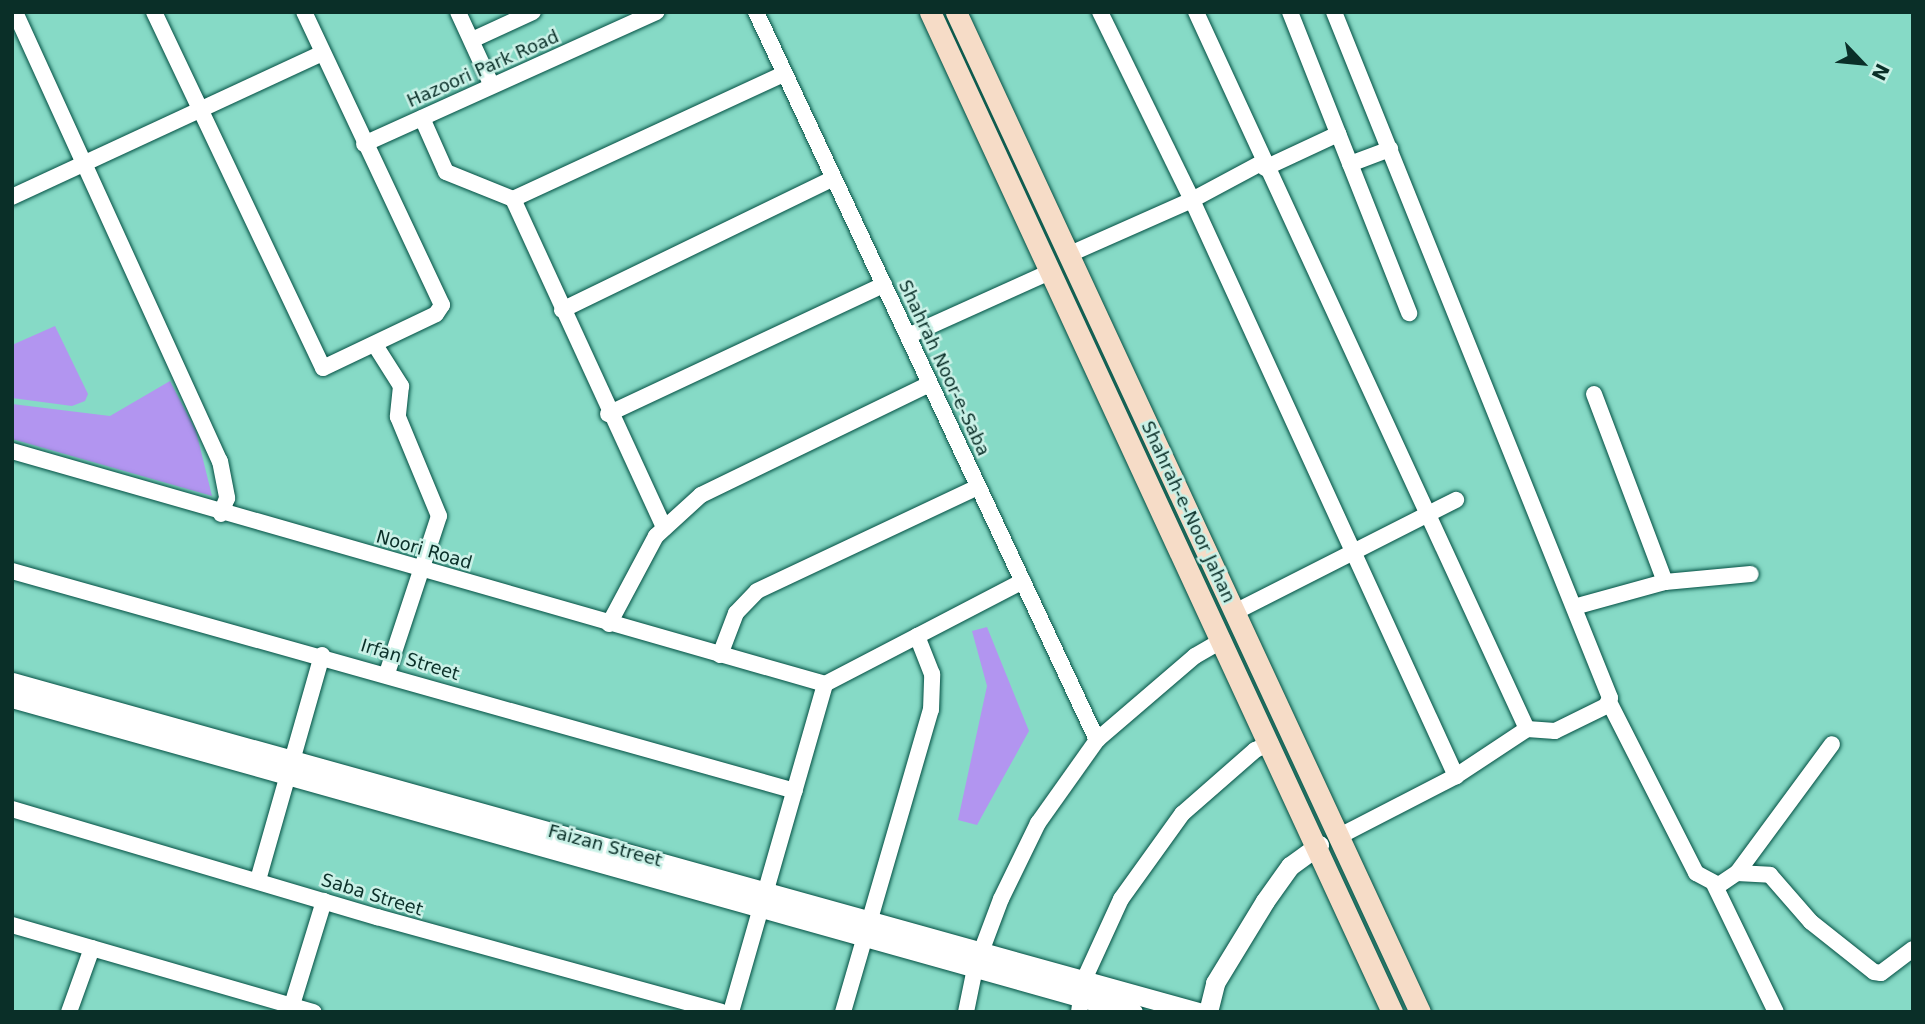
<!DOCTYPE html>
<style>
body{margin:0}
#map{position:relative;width:1925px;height:1024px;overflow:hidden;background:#86dac6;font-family:"DejaVu Sans",sans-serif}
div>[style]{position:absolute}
.green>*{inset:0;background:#b295f0}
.roads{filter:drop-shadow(0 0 2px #034f43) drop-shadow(0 0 2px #034f43)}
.minor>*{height:16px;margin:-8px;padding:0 8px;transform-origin:8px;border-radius:8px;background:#fff}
.tertiary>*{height:19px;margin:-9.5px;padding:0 9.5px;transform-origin:9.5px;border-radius:9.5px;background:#fff}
.secondary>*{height:21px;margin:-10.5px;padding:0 10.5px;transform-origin:10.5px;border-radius:10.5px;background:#f6dcc7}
span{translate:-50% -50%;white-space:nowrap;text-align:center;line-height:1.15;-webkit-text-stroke:5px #caf1e7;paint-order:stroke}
.street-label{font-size:18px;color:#0a2f28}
.frame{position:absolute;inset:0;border:14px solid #0a2f28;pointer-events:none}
.north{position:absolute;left:1827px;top:28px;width:70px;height:70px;-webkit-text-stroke:5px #caf1e7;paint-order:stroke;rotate:116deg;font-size:19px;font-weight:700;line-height:28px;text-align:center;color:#0a2f28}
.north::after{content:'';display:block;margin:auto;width:24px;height:32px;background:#0a2f28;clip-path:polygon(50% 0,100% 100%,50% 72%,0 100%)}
</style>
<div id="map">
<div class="green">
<i style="clip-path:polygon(55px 326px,88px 394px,85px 401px,72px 406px,12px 398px,12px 345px)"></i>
<i style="clip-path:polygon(170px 381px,196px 431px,212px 496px,12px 439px,12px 404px,110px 416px)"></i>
<i style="clip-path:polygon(987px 627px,1029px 731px,977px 825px,958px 820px,987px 686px,972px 631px)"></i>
</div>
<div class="roads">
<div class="minor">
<i style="left:15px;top:12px;width:494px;rotate:65.5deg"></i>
<i style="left:220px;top:461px;width:38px;rotate:79deg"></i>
<i style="left:227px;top:498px;width:17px;rotate:111deg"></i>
<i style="left:154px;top:12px;width:394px;rotate:64.6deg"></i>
<i style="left:323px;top:368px;width:125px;rotate:-25.5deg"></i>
<i style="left:436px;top:314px;width:11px;rotate:-56deg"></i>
<i style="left:442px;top:305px;width:324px;rotate:-115.2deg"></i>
<i style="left:458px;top:12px;width:81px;rotate:65.3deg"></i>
<i style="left:756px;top:12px;width:804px;rotate:64.9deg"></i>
<i style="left:1100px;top:12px;width:209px;rotate:63.9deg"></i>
<i style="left:1192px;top:200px;width:634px;rotate:65.38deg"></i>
<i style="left:1196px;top:12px;width:790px;rotate:65.22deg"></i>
<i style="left:1290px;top:12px;width:324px;rotate:68.4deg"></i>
<i style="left:1334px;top:12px;width:739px;rotate:68.08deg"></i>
<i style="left:1610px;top:698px;width:9px;rotate:117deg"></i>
<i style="left:1606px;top:706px;width:57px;rotate:153.9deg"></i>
<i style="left:1555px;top:731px;width:28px;rotate:-176deg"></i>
<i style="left:1527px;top:729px;width:85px;rotate:146.5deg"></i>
<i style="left:1456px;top:776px;width:133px;rotate:152.7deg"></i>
<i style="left:472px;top:40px;width:67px;rotate:-24.7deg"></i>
<i style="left:422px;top:118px;width:59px;rotate:66deg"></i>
<i style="left:446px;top:172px;width:72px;rotate:21.9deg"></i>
<i style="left:513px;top:199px;width:362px;rotate:65.3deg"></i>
<i style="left:364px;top:144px;width:321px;rotate:-24.3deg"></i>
<i style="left:1350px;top:164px;width:43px;rotate:-20.6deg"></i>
<i style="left:1265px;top:168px;width:81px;rotate:-25deg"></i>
<i style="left:12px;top:197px;width:342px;rotate:-24.9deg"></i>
<i style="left:513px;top:199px;width:298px;rotate:-24.8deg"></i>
<i style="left:1070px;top:254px;width:133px;rotate:-23.9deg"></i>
<i style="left:1192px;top:200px;width:81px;rotate:-28.2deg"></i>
<i style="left:562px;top:310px;width:302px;rotate:-25.9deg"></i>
<i style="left:908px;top:336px;width:156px;rotate:-24.3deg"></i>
<i style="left:375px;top:345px;width:49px;rotate:57.6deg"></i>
<i style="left:401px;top:386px;width:31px;rotate:96deg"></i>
<i style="left:398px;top:417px;width:107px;rotate:67.5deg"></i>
<i style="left:439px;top:516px;width:165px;rotate:108.3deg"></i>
<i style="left:1594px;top:394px;width:201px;rotate:69.3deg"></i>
<i style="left:608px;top:414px;width:305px;rotate:-25.1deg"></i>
<i style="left:12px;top:451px;width:846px;rotate:15.99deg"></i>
<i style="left:12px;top:571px;width:813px;rotate:15.69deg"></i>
<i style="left:1574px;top:607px;width:94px;rotate:-15.4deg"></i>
<i style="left:1665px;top:582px;width:86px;rotate:-5.3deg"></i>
<i style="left:1235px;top:612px;width:248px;rotate:-26.9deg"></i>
<i style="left:609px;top:624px;width:100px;rotate:-61.9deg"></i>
<i style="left:656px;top:536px;width:61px;rotate:-42.3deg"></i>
<i style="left:701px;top:495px;width:254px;rotate:-25.9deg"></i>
<i style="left:720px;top:655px;width:45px;rotate:-69.1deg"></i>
<i style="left:736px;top:613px;width:30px;rotate:-46deg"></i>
<i style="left:757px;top:591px;width:244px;rotate:-25.2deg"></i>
<i style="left:1609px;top:702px;width:192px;rotate:63deg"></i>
<i style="left:1696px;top:873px;width:26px;rotate:28deg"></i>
<i style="left:1719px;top:885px;width:22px;rotate:-34deg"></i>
<i style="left:1737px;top:873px;width:160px;rotate:-53.6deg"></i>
<i style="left:12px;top:809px;width:381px;rotate:16.5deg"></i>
<i style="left:377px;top:917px;width:357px;rotate:15.4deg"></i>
<i style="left:1737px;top:873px;width:33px;rotate:3deg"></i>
<i style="left:1770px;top:875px;width:62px;rotate:48.9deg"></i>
<i style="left:1811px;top:922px;width:80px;rotate:38.4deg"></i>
<i style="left:1874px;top:972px;width:7px;rotate:8deg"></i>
<i style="left:1881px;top:973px;width:40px;rotate:-37deg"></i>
<i style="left:258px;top:880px;width:234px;rotate:-74.1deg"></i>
<i style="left:1714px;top:884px;width:142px;rotate:64.2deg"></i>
<i style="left:12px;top:925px;width:314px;rotate:16.1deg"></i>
<i style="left:292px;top:1005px;width:109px;rotate:-72.9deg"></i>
<i style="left:69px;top:1012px;width:68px;rotate:-70.2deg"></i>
<i style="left:731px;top:1012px;width:341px;rotate:-74deg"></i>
<i style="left:825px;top:684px;width:223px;rotate:-27.5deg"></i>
<i style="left:843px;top:1012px;width:315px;rotate:-73.8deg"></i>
<i style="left:931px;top:710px;width:36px;rotate:-88deg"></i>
<i style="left:932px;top:674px;width:41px;rotate:-111.5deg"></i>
<i style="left:966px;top:1012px;width:45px;rotate:-78.4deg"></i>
<i style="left:975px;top:968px;width:74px;rotate:-69.4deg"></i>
<i style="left:1001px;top:899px;width:85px;rotate:-64deg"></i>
<i style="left:1038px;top:823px;width:102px;rotate:-54.6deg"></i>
<i style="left:1097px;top:740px;width:129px;rotate:-40.6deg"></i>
<i style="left:1195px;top:656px;width:32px;rotate:-30deg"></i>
<i style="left:1079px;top:1012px;width:30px;rotate:-82deg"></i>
<i style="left:1083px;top:982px;width:91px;rotate:-65.4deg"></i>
<i style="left:1121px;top:899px;width:105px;rotate:-54.3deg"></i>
<i style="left:1182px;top:814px;width:97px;rotate:-41.2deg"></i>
<i style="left:1255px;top:750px;width:17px;rotate:-24deg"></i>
</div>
<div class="tertiary">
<i style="left:12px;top:682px;width:1231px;rotate:15.55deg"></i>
<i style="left:12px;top:698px;width:1164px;rotate:15.65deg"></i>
<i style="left:1208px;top:1012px;width:30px;rotate:-76deg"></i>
<i style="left:1215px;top:983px;width:96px;rotate:-58.6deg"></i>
<i style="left:1265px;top:901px;width:43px;rotate:-54.5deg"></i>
<i style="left:1290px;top:866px;width:36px;rotate:-36deg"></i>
</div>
<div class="secondary">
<i style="left:930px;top:12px;width:1102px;rotate:65.2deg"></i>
<i style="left:956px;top:12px;width:1102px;rotate:65.11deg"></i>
</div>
</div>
<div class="street-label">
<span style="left:483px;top:69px;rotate:-24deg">Hazoori Park Road</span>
<span style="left:944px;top:368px;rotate:65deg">Shahrah Noor-e-Saba</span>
<span style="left:1188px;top:512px;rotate:65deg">Shahrah-e-Noor Jahan</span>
<span style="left:424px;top:550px;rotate:16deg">Noori Road</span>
<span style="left:410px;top:660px;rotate:17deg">Irfan Street</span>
<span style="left:605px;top:846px;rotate:15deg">Faizan Street</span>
<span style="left:372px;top:895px;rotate:17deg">Saba Street</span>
</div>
<div class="frame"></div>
<div class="north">N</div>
</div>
